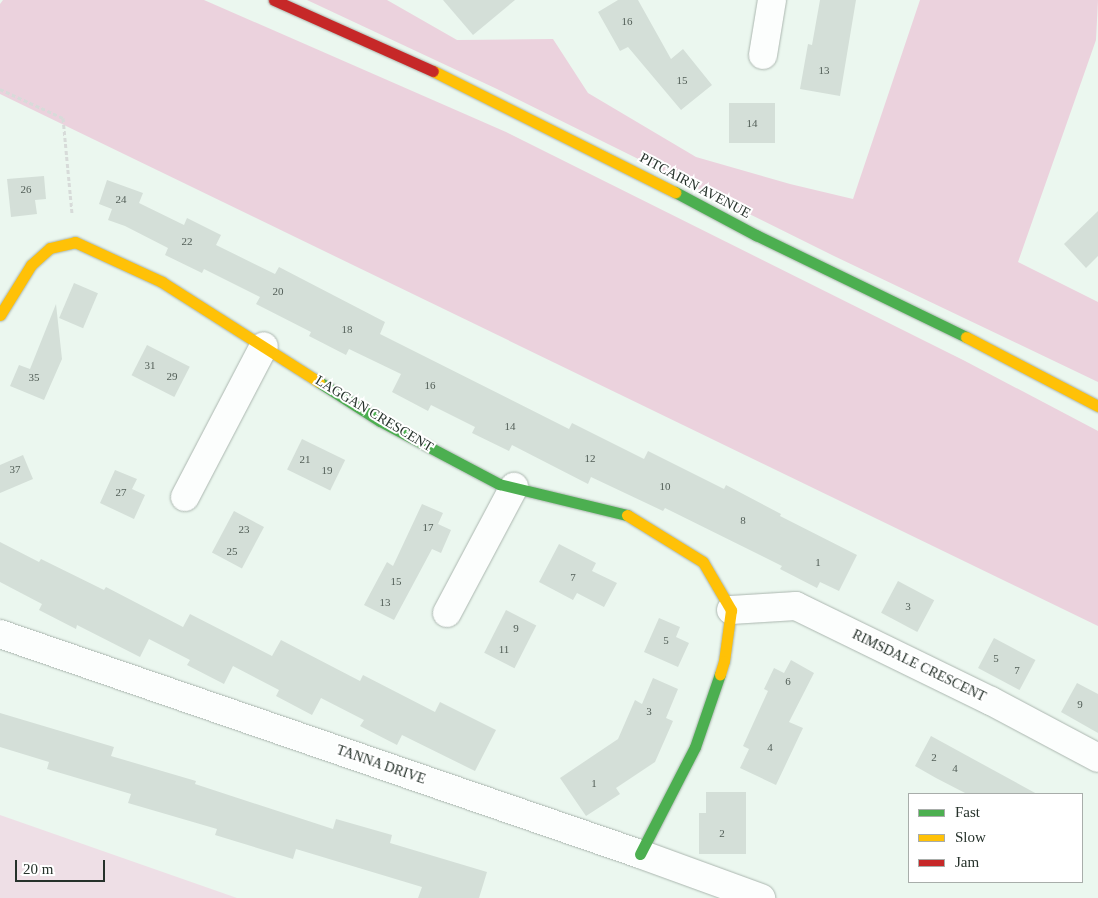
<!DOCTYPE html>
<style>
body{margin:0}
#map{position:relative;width:1098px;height:898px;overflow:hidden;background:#ebf7ef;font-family:"Times New Roman",serif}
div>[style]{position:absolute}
.green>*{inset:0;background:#eedfe6}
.forest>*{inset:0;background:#ebd2dd}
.building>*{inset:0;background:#d4dfd8;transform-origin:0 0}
.path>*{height:3px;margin-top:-1.5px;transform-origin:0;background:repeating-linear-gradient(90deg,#d7dbd9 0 4px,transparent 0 6.5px)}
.roads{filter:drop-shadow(0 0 1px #abb6af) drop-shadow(0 0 1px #abb6af)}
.street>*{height:28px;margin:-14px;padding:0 14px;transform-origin:14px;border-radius:14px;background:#fcfefd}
.fast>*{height:11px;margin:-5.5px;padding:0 5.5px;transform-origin:5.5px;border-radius:5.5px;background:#4caf50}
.slow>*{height:11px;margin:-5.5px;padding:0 5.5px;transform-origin:5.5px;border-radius:5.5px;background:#ffc107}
.jam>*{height:11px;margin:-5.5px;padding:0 5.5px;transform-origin:5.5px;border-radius:5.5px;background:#c62828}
span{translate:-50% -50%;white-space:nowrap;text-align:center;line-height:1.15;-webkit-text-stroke:4px #fff;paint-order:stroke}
.number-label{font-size:11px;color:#525e57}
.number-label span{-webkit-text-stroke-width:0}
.street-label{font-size:14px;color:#26322b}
.legend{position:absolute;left:908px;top:793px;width:175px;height:90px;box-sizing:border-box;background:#fff;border:1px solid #a8adaa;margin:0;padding:6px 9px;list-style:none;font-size:15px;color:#26322b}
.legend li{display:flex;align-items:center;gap:10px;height:25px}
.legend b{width:25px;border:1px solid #a8adaa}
.scale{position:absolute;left:15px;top:860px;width:90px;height:22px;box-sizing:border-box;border:2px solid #26322b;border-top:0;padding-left:6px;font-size:15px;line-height:18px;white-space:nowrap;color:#26322b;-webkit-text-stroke:4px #fff;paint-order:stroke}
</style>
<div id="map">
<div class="green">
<i style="clip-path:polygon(0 815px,237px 898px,0 898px)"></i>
</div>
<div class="forest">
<i style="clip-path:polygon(3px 0,204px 0,506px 132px,965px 361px,1098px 431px,1098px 626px,0 94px,0 4px)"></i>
<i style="clip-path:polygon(307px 0,387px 0,457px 40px,553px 39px,588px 93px,696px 157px,790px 184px,853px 199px,920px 0,1098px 0,1096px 40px,1018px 262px,1098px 302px,1098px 382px,834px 256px,497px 89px)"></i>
</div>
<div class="building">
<i style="clip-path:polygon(443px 0,515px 0,473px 35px)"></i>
<i style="clip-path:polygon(618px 0,638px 0,671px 59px,683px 49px,712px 85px,681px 110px,628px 47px,620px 51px,598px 12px)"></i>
<i style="clip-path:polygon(820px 0,856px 0,840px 96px,800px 89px,808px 44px,812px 45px)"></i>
<i style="left:729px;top:103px;width:46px;height:40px"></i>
<i style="clip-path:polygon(44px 176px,46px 199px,35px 200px,37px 214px,11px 217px,7px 179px)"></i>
<i style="clip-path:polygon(107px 180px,143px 193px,139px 203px,184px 225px,187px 218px,221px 235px,216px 245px,275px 274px,279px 267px,385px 322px,380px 334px,569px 429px,572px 423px,644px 459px,648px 451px,724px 489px,726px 485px,781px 514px,780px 516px,857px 555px,839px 591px,820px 582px,817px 588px,780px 569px,782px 566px,665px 508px,663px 511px,591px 477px,588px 484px,512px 445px,509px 451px,472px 433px,475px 427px,431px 405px,428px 411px,392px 392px,401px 374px,349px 349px,346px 355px,309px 336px,311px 332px,256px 304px,260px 297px,204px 269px,202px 273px,165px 255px,168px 248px,125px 226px,108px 220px,112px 209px,99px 204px)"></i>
<i style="clip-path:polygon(1098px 211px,1098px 256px,1086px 268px,1064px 244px)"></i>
<i style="left:74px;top:283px;width:26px;height:38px;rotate:23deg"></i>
<i style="clip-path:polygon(56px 304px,62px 359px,44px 400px,10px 386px,19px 365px,30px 369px)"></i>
<i style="left:147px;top:345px;width:48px;height:34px;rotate:27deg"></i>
<i style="left:302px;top:439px;width:48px;height:34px;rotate:26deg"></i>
<i style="clip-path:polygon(23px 455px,33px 479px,0 493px,0 465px)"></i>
<i style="clip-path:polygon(115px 470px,137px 479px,132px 489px,145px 495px,134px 519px,100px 503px)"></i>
<i style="clip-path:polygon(422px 504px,443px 513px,438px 524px,451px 530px,441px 553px,432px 549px,394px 620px,364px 605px,387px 562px,393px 566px)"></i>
<i style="left:234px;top:511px;width:34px;height:47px;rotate:28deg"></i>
<i style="clip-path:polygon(0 542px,39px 562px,41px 559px,104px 590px,106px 587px,183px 627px,190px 614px,272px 656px,281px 640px,360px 681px,363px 675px,435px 712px,440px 702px,496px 730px,475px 771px,402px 735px,397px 745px,360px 726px,364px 720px,321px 698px,312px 715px,276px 696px,279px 690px,233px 666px,224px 684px,187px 665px,190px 660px,149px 639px,140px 657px,77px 625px,76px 629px,39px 610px,42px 604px,0 582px)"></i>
<i style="clip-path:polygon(559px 544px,596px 563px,592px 571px,617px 583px,604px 607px,577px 593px,573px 600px,539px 582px)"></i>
<i style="left:898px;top:581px;width:41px;height:36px;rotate:28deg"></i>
<i style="left:506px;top:610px;width:34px;height:48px;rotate:27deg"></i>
<i style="clip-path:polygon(659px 618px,680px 627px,676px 637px,689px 643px,678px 667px,644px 652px)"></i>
<i style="left:994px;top:638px;width:47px;height:34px;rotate:28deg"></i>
<i style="clip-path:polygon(791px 660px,814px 673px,789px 722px,803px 728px,776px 785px,740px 768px,749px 749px,743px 746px,768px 691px,764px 689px,774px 668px,784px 673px)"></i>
<i style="clip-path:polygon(653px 678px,678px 689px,666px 718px,673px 721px,655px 762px,616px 788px,620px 794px,586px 816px,560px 778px,618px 739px,635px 700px,642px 704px)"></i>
<i style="clip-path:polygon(1077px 683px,1098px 694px,1098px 733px,1061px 712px)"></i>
<i style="clip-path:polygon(0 713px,114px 747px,111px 756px,196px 781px,195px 784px,333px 829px,336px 819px,392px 835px,390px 843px,487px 872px,479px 898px,418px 898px,422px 887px,296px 849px,293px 859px,215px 835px,217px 829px,128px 803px,131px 794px,47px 769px,49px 762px,0 747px)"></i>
<i style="clip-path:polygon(931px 736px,953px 748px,1037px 794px,967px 794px,936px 778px,915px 766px)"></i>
<i style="clip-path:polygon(706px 792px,746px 792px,746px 854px,699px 854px,699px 813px,706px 813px)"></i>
</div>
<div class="path">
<i style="left:0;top:89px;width:69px;rotate:24.7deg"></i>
<i style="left:63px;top:118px;width:96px;rotate:84.6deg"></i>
</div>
<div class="roads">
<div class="street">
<i style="left:763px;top:55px;width:56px;rotate:-80.7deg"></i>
<i style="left:185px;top:497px;width:170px;rotate:-62.4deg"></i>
<i style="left:731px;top:610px;width:65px;rotate:-3.5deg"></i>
<i style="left:796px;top:606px;width:217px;rotate:26deg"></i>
<i style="left:991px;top:701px;width:121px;rotate:28deg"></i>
<i style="left:447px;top:613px;width:143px;rotate:-62deg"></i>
<i style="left:0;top:634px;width:677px;rotate:18.97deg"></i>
<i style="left:640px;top:854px;width:129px;rotate:20deg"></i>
</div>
<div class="fast">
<i style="left:675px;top:192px;width:92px;rotate:28deg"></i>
<i style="left:756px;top:235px;width:233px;rotate:25.9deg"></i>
<i style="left:319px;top:382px;width:72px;rotate:32.6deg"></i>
<i style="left:380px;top:421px;width:135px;rotate:27.9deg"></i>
<i style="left:499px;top:484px;width:132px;rotate:13.6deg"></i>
<i style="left:640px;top:854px;width:120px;rotate:-62.8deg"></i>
<i style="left:695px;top:747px;width:77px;rotate:-71.1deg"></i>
</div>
<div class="slow">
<i style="left:433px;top:71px;width:271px;rotate:26.6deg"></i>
<i style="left:0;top:315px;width:59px;rotate:-58.2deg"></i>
<i style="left:31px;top:265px;width:25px;rotate:-42deg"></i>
<i style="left:50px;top:248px;width:26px;rotate:-13deg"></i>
<i style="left:75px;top:242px;width:96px;rotate:24.7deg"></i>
<i style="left:162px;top:282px;width:186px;rotate:32.5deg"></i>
<i style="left:966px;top:337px;width:149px;rotate:27.6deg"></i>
<i style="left:627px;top:515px;width:89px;rotate:31.7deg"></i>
<i style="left:703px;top:562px;width:56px;rotate:59.7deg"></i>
<i style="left:731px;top:610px;width:51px;rotate:97.8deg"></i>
<i style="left:724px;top:661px;width:14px;rotate:107deg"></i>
</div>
<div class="jam">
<i style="left:274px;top:0;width:174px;rotate:24.1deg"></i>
</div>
</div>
<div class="number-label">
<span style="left:627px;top:21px">16</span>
<span style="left:824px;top:70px">13</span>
<span style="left:682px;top:80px">15</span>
<span style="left:752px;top:123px">14</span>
<span style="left:26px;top:189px">26</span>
<span style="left:121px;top:199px">24</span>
<span style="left:187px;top:241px">22</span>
<span style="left:278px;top:291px">20</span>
<span style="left:347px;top:329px">18</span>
<span style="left:150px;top:365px">31</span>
<span style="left:172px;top:376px">29</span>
<span style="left:34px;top:377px">35</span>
<span style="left:430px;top:385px">16</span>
<span style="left:510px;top:426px">14</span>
<span style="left:590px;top:458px">12</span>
<span style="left:305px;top:459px">21</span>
<span style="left:15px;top:469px">37</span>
<span style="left:327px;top:470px">19</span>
<span style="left:665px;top:486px">10</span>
<span style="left:121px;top:492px">27</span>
<span style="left:743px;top:520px">8</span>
<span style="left:428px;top:527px">17</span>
<span style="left:244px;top:529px">23</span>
<span style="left:232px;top:551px">25</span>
<span style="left:818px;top:562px">1</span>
<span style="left:573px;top:577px">7</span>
<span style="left:396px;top:581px">15</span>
<span style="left:385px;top:602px">13</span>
<span style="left:908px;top:606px">3</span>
<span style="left:516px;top:628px">9</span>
<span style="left:666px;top:640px">5</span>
<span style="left:504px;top:649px">11</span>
<span style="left:996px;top:658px">5</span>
<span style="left:1017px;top:670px">7</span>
<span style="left:788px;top:681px">6</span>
<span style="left:1080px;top:704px">9</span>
<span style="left:649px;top:711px">3</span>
<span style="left:770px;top:747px">4</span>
<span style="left:934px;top:757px">2</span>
<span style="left:955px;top:768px">4</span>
<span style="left:594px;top:783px">1</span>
<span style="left:722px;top:833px">2</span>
</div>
<div class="street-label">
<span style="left:695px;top:186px;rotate:28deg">PITCAIRN AVENUE</span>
<span style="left:374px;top:414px;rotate:31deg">LAGGAN CRESCENT</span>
<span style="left:919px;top:666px;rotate:26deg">RIMSDALE CRESCENT</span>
<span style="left:381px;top:765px;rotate:19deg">TANNA DRIVE</span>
</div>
<ul class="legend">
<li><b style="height:6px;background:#4caf50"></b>Fast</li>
<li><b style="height:6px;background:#ffc107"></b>Slow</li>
<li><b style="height:6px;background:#c62828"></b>Jam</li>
</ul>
<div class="scale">20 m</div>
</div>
